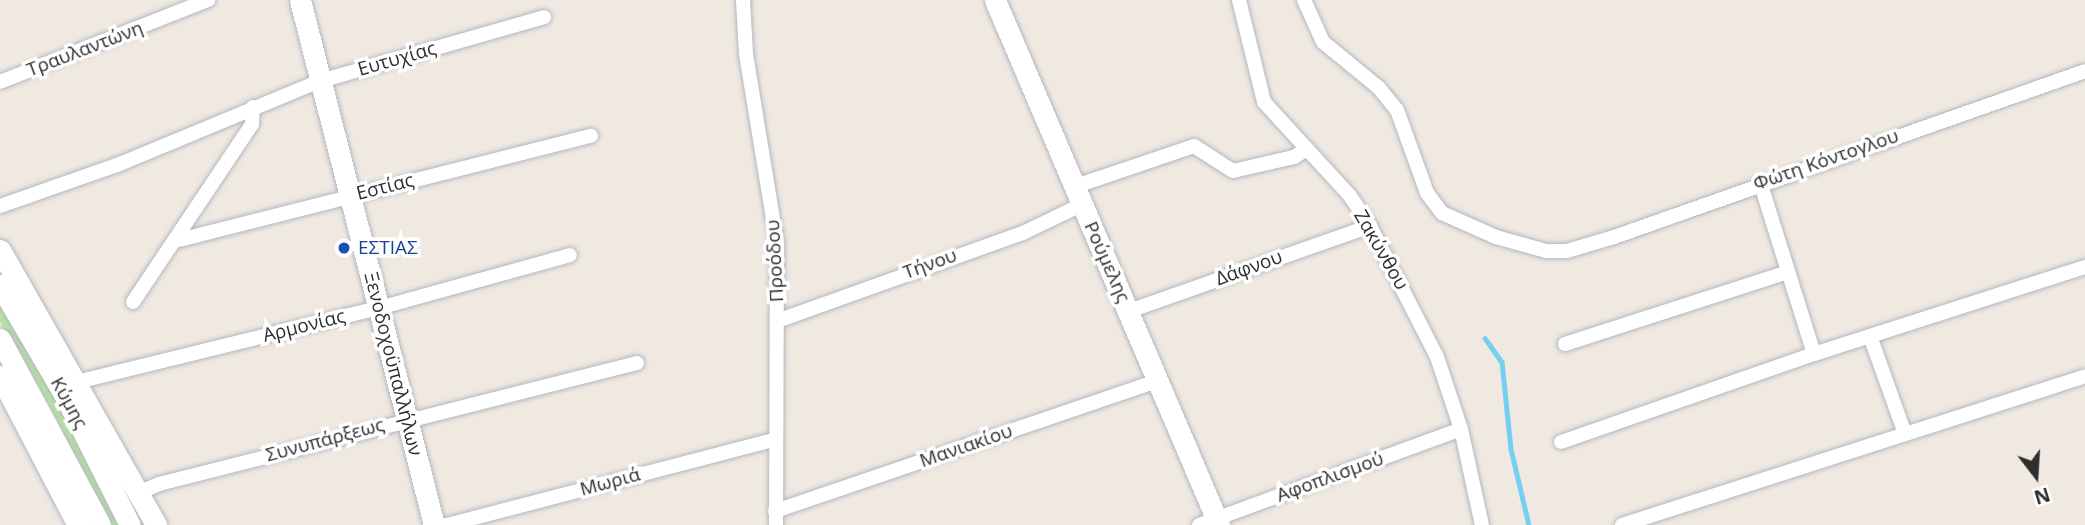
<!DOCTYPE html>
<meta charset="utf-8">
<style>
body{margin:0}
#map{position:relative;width:2085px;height:525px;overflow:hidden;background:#efe9e1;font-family:"Open Sans",sans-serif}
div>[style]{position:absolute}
.green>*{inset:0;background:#b6e59e}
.stream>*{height:4.5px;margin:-2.25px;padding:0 2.25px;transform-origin:2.25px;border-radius:2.25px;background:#75cff0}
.roads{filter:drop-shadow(0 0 2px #b4b7c1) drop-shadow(0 0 2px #b4b7c1)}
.street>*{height:14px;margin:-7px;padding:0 7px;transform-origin:7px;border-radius:7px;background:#fff}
.secondary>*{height:21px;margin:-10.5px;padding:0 10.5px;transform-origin:10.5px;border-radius:10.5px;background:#fff}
.dots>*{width:19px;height:19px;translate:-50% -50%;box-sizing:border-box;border:4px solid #fff;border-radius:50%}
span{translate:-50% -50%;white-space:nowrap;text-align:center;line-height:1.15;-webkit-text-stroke:7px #fff;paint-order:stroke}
.street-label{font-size:19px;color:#2e2e2e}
.transit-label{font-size:19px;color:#164399}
.left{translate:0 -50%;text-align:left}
.north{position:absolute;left:2001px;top:441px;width:70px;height:70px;-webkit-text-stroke:5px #fff;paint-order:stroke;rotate:163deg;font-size:19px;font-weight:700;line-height:28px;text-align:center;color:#2e2e2e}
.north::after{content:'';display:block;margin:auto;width:24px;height:32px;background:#2e2e2e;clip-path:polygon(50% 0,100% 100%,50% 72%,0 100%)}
</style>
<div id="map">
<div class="green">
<i style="clip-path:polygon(0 303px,58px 400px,121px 525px,110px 525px,49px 404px,0 322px)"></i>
</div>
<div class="stream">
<i style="left:1485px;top:338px;width:29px;rotate:55deg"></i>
<i style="left:1502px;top:362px;width:87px;rotate:84.1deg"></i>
<i style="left:1511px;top:449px;width:78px;rotate:76.7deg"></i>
</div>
<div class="roads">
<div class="street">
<i style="left:743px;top:0;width:54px;rotate:86.8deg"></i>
<i style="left:746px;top:54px;width:192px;rotate:80.7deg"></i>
<i style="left:777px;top:243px;width:282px;rotate:90.2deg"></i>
<i style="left:1239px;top:0;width:105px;rotate:76.2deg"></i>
<i style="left:1264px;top:102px;width:127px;rotate:47.5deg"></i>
<i style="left:1350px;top:196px;width:36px;rotate:56deg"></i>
<i style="left:1370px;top:226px;width:147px;rotate:62.9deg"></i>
<i style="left:1437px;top:357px;width:76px;rotate:71.6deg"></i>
<i style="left:1461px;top:429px;width:98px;rotate:77.7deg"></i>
<i style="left:1304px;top:0;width:46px;rotate:65.7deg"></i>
<i style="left:1323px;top:42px;width:72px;rotate:39.4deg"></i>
<i style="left:1379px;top:88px;width:28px;rotate:51deg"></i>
<i style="left:1397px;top:110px;width:88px;rotate:70.1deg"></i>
<i style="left:1427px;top:193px;width:25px;rotate:53deg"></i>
<i style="left:1442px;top:213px;width:59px;rotate:24deg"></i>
<i style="left:1496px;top:237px;width:52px;rotate:15.6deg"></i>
<i style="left:1546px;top:251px;width:21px"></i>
<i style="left:1567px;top:251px;width:49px;rotate:-16.6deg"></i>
<i style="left:1614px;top:237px;width:499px;rotate:-19.4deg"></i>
<i style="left:0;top:82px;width:224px;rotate:-21.5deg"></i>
<i style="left:1076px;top:186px;width:125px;rotate:-18.7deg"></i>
<i style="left:1194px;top:146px;width:46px;rotate:32.7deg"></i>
<i style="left:1233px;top:171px;width:63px;rotate:-12.9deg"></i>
<i style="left:1294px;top:157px;width:15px;rotate:-32deg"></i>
<i style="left:0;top:206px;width:124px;rotate:-19.3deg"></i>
<i style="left:117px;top:165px;width:220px;rotate:-22.5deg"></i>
<i style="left:320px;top:81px;width:233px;rotate:-15.9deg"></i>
<i style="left:179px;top:240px;width:425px;rotate:-14.2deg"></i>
<i style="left:133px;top:302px;width:214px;rotate:-56.2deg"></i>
<i style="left:252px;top:124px;width:17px;rotate:-87deg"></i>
<i style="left:1129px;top:311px;width:256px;rotate:-19.4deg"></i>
<i style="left:777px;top:321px;width:261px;rotate:-19.7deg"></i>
<i style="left:1023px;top:233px;width:64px;rotate:-25.8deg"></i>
<i style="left:1870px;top:336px;width:104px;rotate:70.3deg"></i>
<i style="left:1565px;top:344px;width:234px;rotate:-17.9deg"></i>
<i style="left:1814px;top:354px;width:285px;rotate:-17.8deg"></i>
<i style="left:77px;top:382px;width:311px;rotate:-13.8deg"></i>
<i style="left:379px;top:308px;width:198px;rotate:-15.5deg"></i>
<i style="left:1561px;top:442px;width:268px;rotate:-19.2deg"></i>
<i style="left:1814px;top:354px;width:180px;rotate:-107.4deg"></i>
<i style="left:138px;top:493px;width:23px;rotate:-23deg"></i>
<i style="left:159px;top:484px;width:493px;rotate:-14.2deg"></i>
<i style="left:775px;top:511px;width:404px;rotate:-18.8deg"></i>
<i style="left:447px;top:525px;width:338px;rotate:-14.6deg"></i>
<i style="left:1199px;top:525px;width:279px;rotate:-20.1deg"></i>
<i style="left:1622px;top:525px;width:486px;rotate:-17.8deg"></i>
</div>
<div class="secondary">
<i style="left:300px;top:0;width:542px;rotate:75.68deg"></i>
<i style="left:995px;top:0;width:571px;rotate:66.89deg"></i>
<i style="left:0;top:250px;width:316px;rotate:60.4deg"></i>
<i style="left:0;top:285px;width:129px;rotate:59.6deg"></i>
<i style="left:65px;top:396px;width:144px;rotate:63.3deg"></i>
<i style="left:0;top:339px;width:211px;rotate:61.7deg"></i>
<i style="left:0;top:376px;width:168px;rotate:62.4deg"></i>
</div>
</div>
<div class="dots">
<i style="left:344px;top:248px;background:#1a4fb4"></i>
</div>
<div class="street-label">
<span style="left:85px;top:49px;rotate:-21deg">Τραυλαντώνη</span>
<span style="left:397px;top:59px;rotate:-16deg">Ευτυχίας</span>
<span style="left:1826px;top:160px;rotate:-19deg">Φώτη Κόντογλου</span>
<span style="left:385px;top:187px;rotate:-14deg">Εστίας</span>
<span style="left:1381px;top:250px;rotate:60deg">Ζακύνθου</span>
<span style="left:775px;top:261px;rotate:-93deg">Προόδου</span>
<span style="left:1107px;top:262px;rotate:66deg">Ρούμελης</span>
<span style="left:930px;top:264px;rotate:-20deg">Τήνου</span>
<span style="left:1249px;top:268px;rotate:-20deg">Δάφνου</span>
<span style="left:304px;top:326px;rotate:-14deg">Αρμονίας</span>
<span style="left:393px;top:364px;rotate:76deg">Ξενοδοχοϋπαλλήλων</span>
<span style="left:69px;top:403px;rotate:61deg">Κύμης</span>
<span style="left:325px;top:440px;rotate:-15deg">Συνυπάρξεως</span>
<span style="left:966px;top:446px;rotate:-19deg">Μανιακίου</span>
<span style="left:1330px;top:477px;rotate:-20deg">Αφοπλισμού</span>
<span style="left:610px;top:482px;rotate:-15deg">Μωριά</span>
</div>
<div class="transit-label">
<span class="left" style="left:358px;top:248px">ΕΣΤΙΑΣ</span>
</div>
<div class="north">N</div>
</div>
